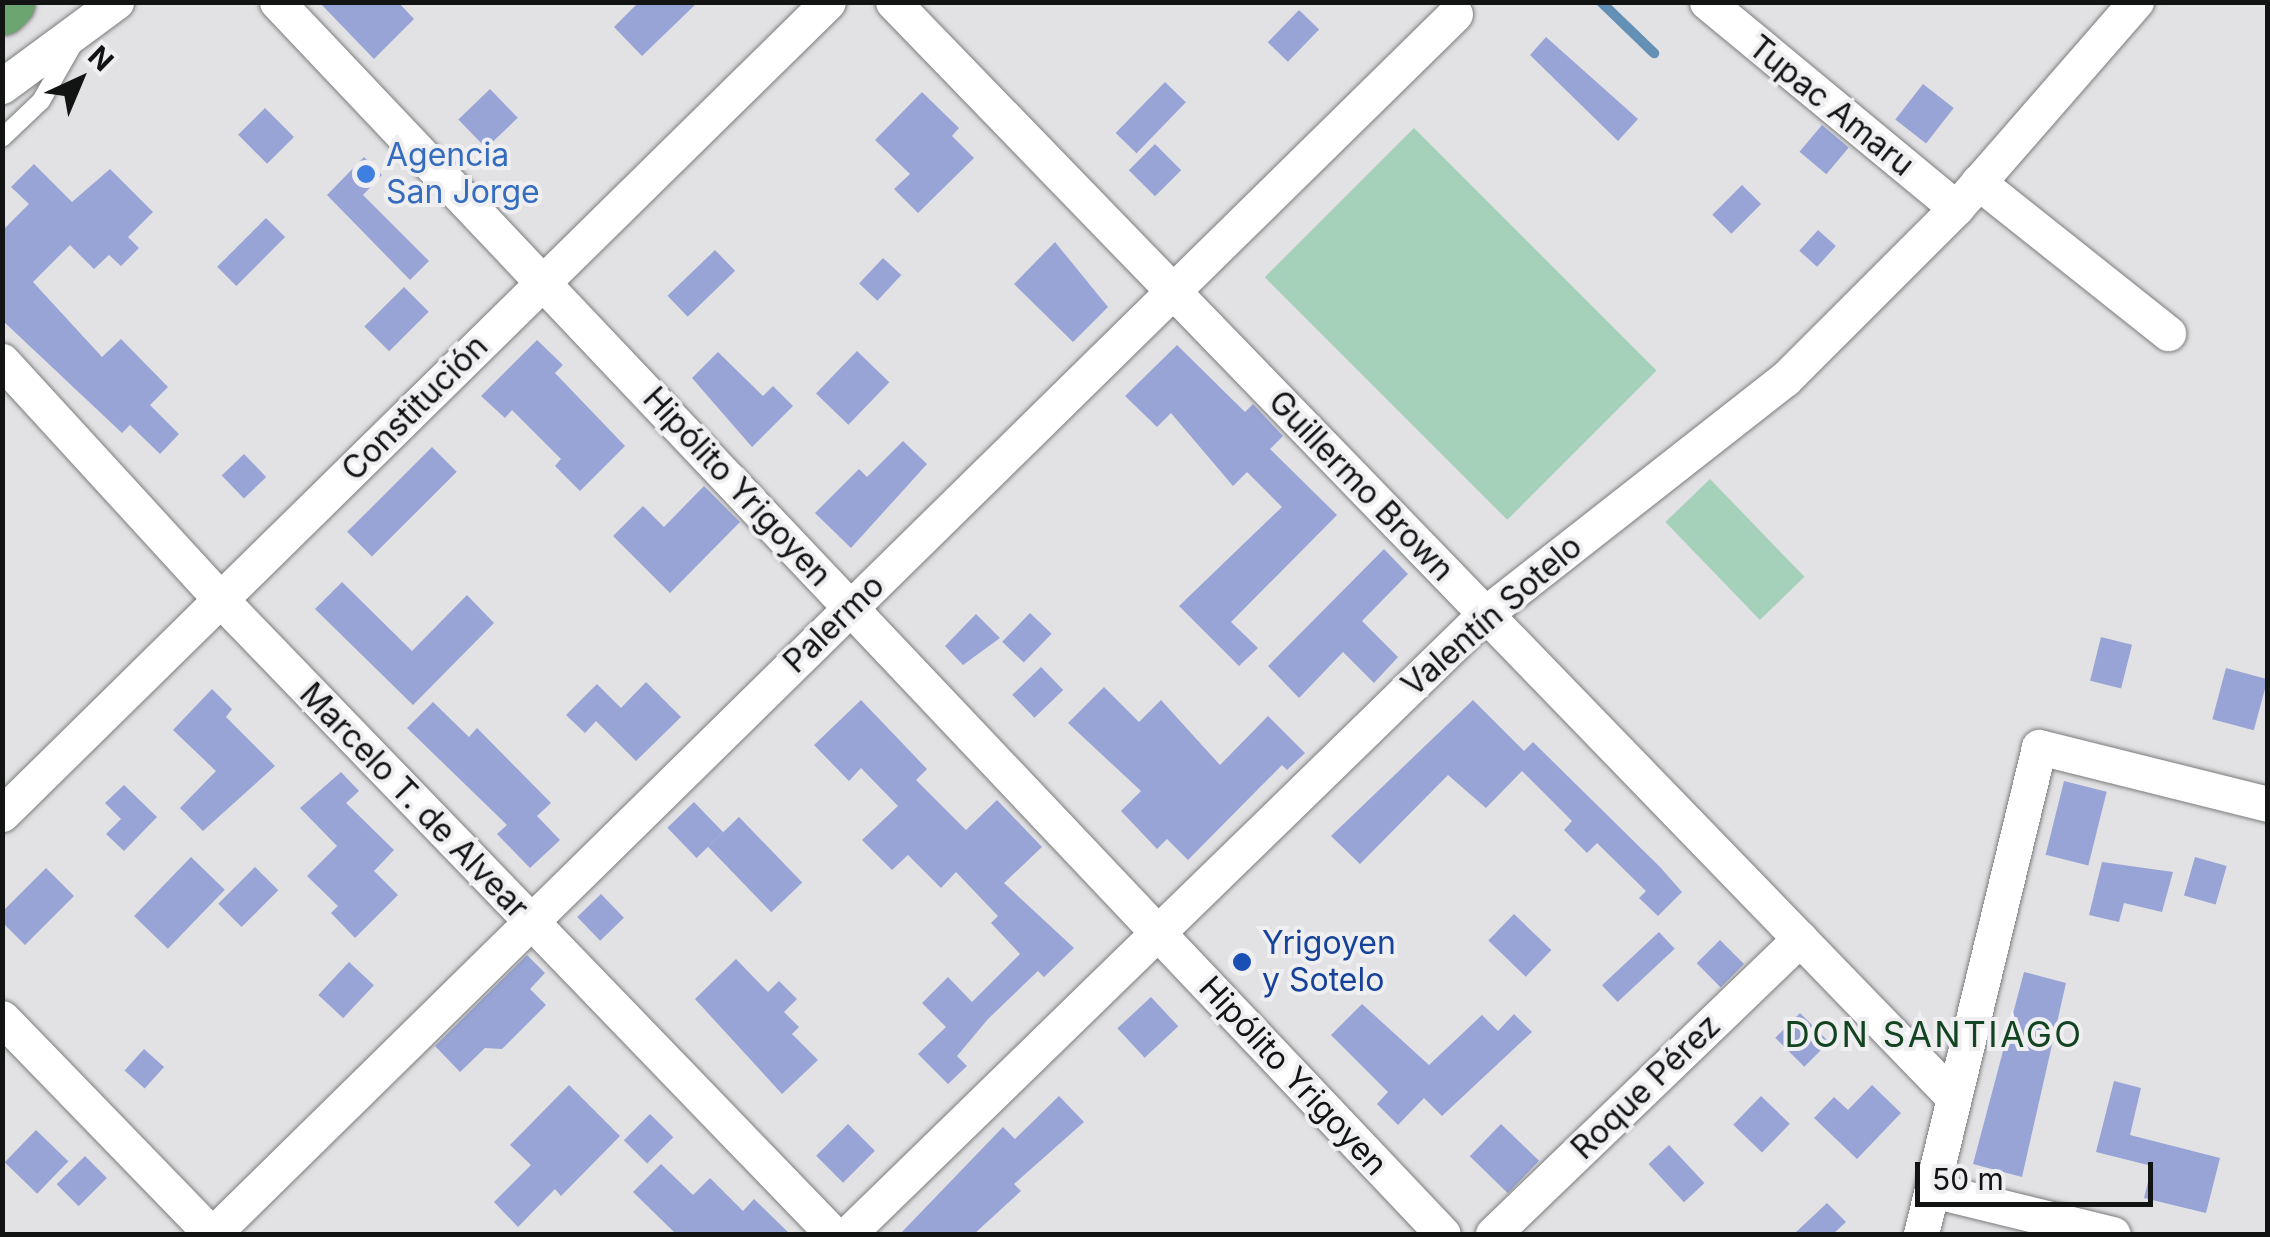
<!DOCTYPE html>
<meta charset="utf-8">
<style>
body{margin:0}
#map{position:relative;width:2270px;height:1237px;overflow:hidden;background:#e2e2e4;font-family:Inter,sans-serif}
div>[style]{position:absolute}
.green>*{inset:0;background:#a5d1ba;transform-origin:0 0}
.stream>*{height:10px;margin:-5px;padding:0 5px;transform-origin:5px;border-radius:5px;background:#6590b6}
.building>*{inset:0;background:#98a4d6;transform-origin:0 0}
.roads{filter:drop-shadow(0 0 2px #7b7c7d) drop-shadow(0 0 2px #7b7c7d)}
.lane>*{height:18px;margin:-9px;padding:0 9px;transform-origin:9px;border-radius:9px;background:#fff}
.street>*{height:35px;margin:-17.5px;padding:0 17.5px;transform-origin:17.5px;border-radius:17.5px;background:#fff}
.highway>*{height:55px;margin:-27.5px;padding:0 27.5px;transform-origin:27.5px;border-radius:27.5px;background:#6ca570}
.dots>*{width:28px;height:28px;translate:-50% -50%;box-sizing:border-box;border:5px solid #efeff1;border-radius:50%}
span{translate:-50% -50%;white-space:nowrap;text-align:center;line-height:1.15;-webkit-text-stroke:8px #efeff1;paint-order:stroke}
.street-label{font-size:32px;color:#121313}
.shop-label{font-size:32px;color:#366cbe}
.left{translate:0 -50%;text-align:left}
.transit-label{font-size:32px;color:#164399}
.neighbourhood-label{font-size:35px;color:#124421;letter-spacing:2.5px}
.frame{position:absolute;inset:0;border:5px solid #121313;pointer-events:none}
.north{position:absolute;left:30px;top:30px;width:100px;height:100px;-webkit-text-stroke:8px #efeff1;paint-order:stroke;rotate:44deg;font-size:28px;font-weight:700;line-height:40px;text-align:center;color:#121313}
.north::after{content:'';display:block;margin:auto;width:35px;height:45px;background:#121313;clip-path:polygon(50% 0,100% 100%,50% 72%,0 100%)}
.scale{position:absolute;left:1915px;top:1162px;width:238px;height:45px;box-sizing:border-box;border:5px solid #121313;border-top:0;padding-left:12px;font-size:30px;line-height:35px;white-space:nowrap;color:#121313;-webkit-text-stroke:8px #efeff1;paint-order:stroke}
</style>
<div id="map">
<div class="green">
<i style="left:1414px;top:128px;width:343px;height:211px;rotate:45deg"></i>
<i style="left:1710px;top:479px;width:136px;height:62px;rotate:46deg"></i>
</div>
<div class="stream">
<i style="left:1601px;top:2px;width:74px;rotate:43.9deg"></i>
</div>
<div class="building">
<i style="clip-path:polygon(319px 2px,398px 2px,414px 19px,374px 59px)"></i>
<i style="clip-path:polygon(639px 2px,698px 2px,642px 56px,614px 27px)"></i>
<i style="left:1299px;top:10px;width:28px;height:45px;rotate:44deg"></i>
<i style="clip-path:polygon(1546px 37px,1638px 119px,1618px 141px,1530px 55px)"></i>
<i style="left:1165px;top:82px;width:29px;height:71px;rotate:44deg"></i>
<i style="left:1923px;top:84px;width:39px;height:45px;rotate:38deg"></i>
<i style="left:490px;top:89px;width:40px;height:44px;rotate:46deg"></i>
<i style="clip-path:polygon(922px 92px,959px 128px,952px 136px,974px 158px,918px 213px,894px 189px,910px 174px,875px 140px)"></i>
<i style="left:265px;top:108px;width:41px;height:38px;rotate:45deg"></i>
<i style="left:1822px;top:125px;width:35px;height:35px;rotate:40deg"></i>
<i style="left:1155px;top:144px;width:37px;height:37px;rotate:45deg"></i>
<i style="clip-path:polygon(364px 157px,382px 175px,363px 195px,429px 261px,410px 280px,327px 195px)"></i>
<i style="clip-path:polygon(34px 164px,72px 202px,110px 169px,153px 212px,128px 237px,139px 248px,121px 266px,109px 255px,94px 269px,70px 245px,33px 282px,102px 357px,121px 339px,168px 387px,150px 405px,179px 434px,160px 454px,130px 425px,122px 433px,2px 320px,2px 231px,29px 204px,11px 187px)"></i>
<i style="left:1742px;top:185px;width:27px;height:42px;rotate:45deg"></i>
<i style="left:266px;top:218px;width:27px;height:69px;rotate:45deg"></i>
<i style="left:1818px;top:230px;width:24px;height:28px;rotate:42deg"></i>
<i style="clip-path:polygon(1055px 242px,1108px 307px,1073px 342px,1014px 284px)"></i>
<i style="left:715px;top:250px;width:29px;height:66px;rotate:46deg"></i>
<i style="left:883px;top:258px;width:25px;height:35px;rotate:43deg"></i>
<i style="left:404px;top:287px;width:35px;height:56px;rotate:45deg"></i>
<i style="clip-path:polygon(537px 340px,563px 365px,555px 373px,625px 446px,580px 491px,555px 466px,561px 459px,512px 410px,505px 418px,481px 396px)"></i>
<i style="clip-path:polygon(1177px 345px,1245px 412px,1253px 404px,1283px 436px,1270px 449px,1337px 515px,1231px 622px,1258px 648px,1239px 666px,1179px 606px,1282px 507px,1247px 472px,1233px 486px,1171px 413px,1157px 427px,1125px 396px)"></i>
<i style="left:857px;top:351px;width:45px;height:59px;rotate:44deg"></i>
<i style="clip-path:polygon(718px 352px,763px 396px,773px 386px,793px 406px,752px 447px,692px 378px)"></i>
<i style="clip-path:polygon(903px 441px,927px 464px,851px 548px,815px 513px,859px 469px,867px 477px)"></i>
<i style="left:432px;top:447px;width:35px;height:120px;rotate:45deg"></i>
<i style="left:244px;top:454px;width:32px;height:31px;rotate:46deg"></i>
<i style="clip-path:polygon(704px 486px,740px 522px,670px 593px,613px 536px,643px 506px,664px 527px)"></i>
<i style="clip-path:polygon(1384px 549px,1408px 574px,1362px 621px,1398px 657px,1374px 683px,1343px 652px,1299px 698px,1268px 666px)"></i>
<i style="clip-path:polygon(342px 582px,412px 651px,467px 595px,494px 623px,413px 705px,315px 609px)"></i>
<i style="left:1030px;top:613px;width:30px;height:40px;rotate:44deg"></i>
<i style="clip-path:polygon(976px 614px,1000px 638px,963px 665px,945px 646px)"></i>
<i style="left:2101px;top:637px;width:32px;height:45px;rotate:14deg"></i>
<i style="left:1041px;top:667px;width:32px;height:40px;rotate:46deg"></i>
<i style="left:2226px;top:668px;width:43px;height:53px;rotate:15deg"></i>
<i style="clip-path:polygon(646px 682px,681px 717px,636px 761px,596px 721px,585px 733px,566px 715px,597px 684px,621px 708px)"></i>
<i style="clip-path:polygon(1104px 687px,1139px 722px,1161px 700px,1220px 765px,1268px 716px,1305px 753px,1287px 770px,1282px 765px,1188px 860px,1167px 839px,1157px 849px,1121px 811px,1141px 791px,1068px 723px)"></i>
<i style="clip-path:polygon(212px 689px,232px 709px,226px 717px,275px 766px,203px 831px,180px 808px,216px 771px,173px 730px)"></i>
<i style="clip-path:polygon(861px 700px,927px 769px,916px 780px,966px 830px,997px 800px,1042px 847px,1004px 883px,1074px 948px,1044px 977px,1038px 971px,988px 1019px,957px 1056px,967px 1066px,948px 1084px,918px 1054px,946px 1027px,922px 1003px,948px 977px,972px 1002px,1020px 954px,991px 923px,998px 916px,956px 872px,941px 888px,908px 855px,892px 870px,862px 840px,898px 806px,861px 768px,849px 781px,814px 745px)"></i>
<i style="clip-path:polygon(1473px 700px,1524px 751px,1533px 742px,1660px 867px,1682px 892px,1658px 916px,1639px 898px,1646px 891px,1597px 843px,1587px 853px,1564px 830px,1572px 821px,1522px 771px,1486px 808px,1448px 775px,1360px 864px,1331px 836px)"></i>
<i style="clip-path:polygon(433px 702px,469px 737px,477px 728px,551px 803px,537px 816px,560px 840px,530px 868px,497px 834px,507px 825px,407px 728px)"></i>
<i style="clip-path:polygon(341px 772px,359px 791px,346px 803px,394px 850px,374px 871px,398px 895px,355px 938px,331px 913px,338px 906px,307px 876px,337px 846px,300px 808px)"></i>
<i style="left:2064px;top:781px;width:44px;height:76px;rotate:14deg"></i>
<i style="clip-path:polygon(124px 785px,157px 817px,124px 851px,106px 834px,121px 819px,105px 803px)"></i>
<i style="left:694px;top:802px;width:42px;height:37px;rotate:46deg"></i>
<i style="left:739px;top:817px;width:91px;height:43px;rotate:46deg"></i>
<i style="left:191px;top:857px;width:47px;height:82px;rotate:44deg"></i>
<i style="left:2195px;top:857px;width:33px;height:40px;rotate:16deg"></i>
<i style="clip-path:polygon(2102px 862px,2173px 872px,2162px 912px,2124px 903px,2119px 922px,2089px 915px)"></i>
<i style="left:255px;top:867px;width:33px;height:52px;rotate:45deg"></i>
<i style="clip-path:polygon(46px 868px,74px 896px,25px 945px,2px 922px,2px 912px)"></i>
<i style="left:601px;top:894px;width:33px;height:33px;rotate:46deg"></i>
<i style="left:1514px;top:914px;width:52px;height:37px;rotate:44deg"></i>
<i style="left:1659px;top:932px;width:23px;height:78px;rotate:47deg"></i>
<i style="left:1720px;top:940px;width:34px;height:33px;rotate:45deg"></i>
<i style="clip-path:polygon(527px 955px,545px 973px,530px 989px,546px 1005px,502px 1049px,485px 1048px,460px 1072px,435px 1046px)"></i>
<i style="clip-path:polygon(736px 959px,768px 992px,779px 981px,797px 999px,784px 1012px,799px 1027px,792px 1034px,818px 1060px,782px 1094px,695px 999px)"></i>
<i style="left:349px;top:962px;width:34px;height:45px;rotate:43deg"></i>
<i style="clip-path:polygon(2024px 972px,2066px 983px,2022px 1177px,1973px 1164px)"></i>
<i style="left:1151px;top:997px;width:40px;height:46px;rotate:47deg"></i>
<i style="clip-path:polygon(1362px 1004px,1429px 1065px,1482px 1015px,1498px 1031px,1514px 1014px,1532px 1032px,1442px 1116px,1424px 1098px,1398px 1125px,1377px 1104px,1388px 1092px,1331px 1035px)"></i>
<i style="left:1800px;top:1013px;width:41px;height:35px;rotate:45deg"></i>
<i style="left:144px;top:1049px;width:27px;height:29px;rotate:42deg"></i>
<i style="clip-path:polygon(2114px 1081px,2141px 1088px,2130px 1135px,2220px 1158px,2206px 1213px,2144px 1198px,2152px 1166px,2096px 1152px)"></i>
<i style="clip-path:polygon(569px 1085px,620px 1136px,561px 1196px,555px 1189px,518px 1227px,494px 1202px,531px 1165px,510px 1145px)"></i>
<i style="clip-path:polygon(1872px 1085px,1901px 1113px,1857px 1159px,1814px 1118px,1834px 1097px,1848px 1110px)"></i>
<i style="clip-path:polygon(1059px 1096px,1084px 1122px,1014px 1184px,1021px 1191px,974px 1234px,900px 1234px,1003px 1127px,1015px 1139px)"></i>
<i style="left:1761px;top:1096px;width:40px;height:40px;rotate:44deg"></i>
<i style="left:650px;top:1114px;width:33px;height:37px;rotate:45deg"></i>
<i style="left:848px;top:1124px;width:38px;height:45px;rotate:45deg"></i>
<i style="left:1501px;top:1124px;width:53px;height:45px;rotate:44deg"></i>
<i style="left:36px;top:1130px;width:45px;height:45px;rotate:44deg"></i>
<i style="left:1669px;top:1145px;width:52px;height:28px;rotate:47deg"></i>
<i style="left:85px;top:1156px;width:31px;height:40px;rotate:45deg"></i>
<i style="clip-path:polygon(661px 1164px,693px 1195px,710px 1178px,743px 1211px,754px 1199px,790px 1234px,676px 1234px,633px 1192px)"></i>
<i style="clip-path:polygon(1827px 1203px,1846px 1222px,1833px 1234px,1794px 1234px)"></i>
</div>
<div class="roads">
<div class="lane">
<i style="left:2px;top:138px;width:54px;rotate:-43.5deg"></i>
<i style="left:41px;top:101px;width:64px;rotate:-60.3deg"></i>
</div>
<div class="street">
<i style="left:277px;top:2px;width:1696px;rotate:46.58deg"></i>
<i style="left:893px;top:2px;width:1525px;rotate:45.93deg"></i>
<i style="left:1707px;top:2px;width:323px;rotate:39.6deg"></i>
<i style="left:2px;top:86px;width:142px;rotate:-36.4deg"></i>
<i style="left:1978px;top:182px;width:243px;rotate:38.5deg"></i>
<i style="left:2px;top:361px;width:323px;rotate:47.5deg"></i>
<i style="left:220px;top:599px;width:883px;rotate:46.01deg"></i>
<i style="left:2px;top:814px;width:1158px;rotate:-44.51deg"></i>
<i style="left:2px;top:1018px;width:301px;rotate:45.9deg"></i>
<i style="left:1932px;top:1190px;width:186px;rotate:13.7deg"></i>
<i style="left:213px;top:1234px;width:1741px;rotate:-44.49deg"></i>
<i style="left:848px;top:1234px;width:889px;rotate:-44.23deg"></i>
<i style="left:1485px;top:614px;width:381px;rotate:-38.1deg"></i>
<i style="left:1785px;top:379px;width:242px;rotate:-45deg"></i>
<i style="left:1956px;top:208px;width:274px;rotate:-48.9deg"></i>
<i style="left:1493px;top:1234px;width:426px;rotate:-43.9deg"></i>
<i style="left:1921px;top:1234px;width:501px;rotate:-76.38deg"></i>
<i style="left:2039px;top:747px;width:236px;rotate:14deg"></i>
</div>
<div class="highway">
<i style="left:2px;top:7px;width:7px;rotate:-45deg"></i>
</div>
</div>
<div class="dots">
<i style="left:366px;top:174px;background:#3f7fe0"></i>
<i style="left:1242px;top:962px;background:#1a4fb4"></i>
</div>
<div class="street-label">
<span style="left:1831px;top:106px;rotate:39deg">Tupac Amaru</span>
<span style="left:415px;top:408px;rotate:-45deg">Constitución</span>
<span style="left:1361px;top:486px;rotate:46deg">Guillermo Brown</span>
<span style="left:737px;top:487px;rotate:47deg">Hipólito Yrigoyen</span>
<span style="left:1492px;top:616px;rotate:-41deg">Valentín Sotelo</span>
<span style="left:834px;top:624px;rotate:-44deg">Palermo</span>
<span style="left:414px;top:801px;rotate:46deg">Marcelo T. de Alvear</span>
<span style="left:1293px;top:1076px;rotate:47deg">Hipólito Yrigoyen</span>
<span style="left:1646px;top:1087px;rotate:-44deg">Roque Pérez</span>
</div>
<div class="shop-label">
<span class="left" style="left:386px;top:174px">Agencia<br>San Jorge</span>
</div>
<div class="transit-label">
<span class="left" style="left:1262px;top:962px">Yrigoyen<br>y Sotelo</span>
</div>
<div class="neighbourhood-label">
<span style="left:1934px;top:1034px">DON SANTIAGO</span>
</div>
<div class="frame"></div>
<div class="north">N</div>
<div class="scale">50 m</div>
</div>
